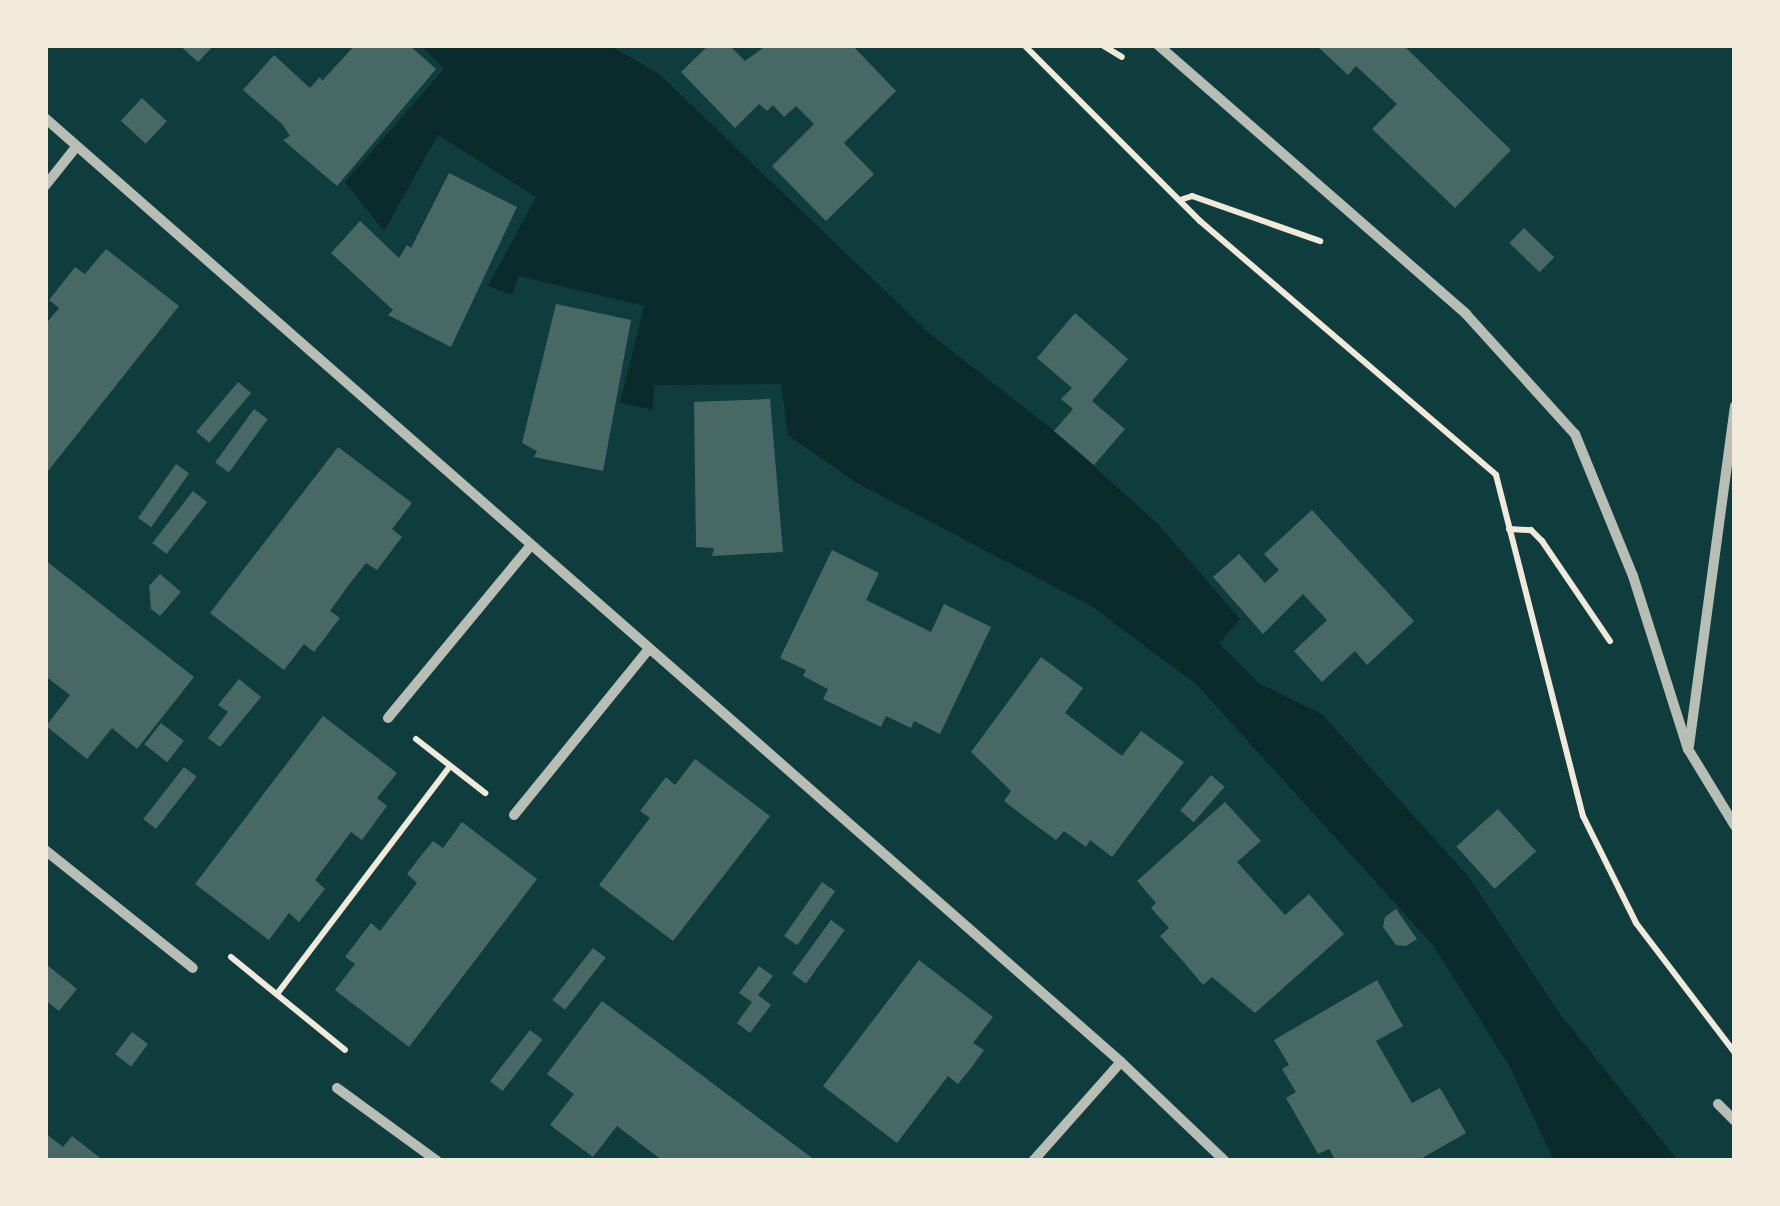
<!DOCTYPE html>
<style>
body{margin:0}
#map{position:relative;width:1780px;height:1206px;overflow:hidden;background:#0f3d3e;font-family:Overpass,sans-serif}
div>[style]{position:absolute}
.water>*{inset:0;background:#0a2a2b}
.building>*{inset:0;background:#486865;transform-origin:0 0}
.path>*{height:6px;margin:-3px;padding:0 3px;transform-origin:3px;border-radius:3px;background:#f1e9da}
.minor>*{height:10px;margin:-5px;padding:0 5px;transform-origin:5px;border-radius:5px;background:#b8beb3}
span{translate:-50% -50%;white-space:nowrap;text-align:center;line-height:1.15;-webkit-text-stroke:9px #f1e9da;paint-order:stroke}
.frame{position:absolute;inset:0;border:48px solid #f1e9da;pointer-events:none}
</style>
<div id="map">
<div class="water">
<i style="clip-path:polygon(420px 45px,609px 45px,658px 73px,929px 333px,1057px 433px,1158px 524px,1240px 619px,1219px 643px,1258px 683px,1322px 714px,1468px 876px,1560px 1014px,1678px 1161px,1554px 1161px,1510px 1067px,1433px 945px,1196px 684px,1091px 606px,855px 482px,788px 435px,781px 384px,654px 385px,653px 410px,620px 403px,644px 306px,519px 276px,512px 295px,488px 286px,536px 197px,438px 135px,384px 231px,345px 182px,444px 69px)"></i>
</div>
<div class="building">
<i style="clip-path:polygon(179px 45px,214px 45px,198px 62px)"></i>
<i style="clip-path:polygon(355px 45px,409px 45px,436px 69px,337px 186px,283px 140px,290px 136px,282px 124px,243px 90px,274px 55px,310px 88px,320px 77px,322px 81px)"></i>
<i style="clip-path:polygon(709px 45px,729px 45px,745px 61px,767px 45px,852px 45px,896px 91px,844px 143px,874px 174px,826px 221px,772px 166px,814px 124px,796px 106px,784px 117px,773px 105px,767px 111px,759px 104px,735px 128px,681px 72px)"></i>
<i style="clip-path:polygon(1316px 45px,1403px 45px,1511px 150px,1455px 208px,1372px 129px,1397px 104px,1356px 66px,1348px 75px)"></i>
<i style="left:142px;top:98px;width:34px;height:31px;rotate:43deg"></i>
<i style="clip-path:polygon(449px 173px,517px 207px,451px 347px,388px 315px,393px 310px,331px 253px,360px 221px,399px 258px,407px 245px,411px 248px)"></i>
<i style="left:1524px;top:228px;width:42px;height:21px;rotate:44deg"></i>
<i style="clip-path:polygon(106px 249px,179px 306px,48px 471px,45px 325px,59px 308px,49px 300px,75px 267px,85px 274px)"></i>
<i style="clip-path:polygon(556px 304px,631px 320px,603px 471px,534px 457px,537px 451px,522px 443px)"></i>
<i style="clip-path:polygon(1075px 313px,1128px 359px,1092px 401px,1125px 429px,1094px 465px,1054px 431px,1073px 409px,1061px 399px,1072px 388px,1037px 358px)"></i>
<i style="left:238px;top:382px;width:17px;height:65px;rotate:40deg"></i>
<i style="clip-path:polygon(770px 399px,783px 552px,712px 556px,714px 548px,696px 547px,694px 402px)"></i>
<i style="left:254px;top:409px;width:17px;height:66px;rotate:36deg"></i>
<i style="clip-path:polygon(338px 447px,412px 503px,392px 529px,402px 537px,377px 570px,366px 563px,348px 586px,330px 611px,340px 618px,314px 652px,304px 644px,284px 670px,210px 613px)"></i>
<i style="left:176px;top:464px;width:16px;height:66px;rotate:35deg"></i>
<i style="left:193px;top:491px;width:18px;height:66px;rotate:38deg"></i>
<i style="clip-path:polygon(1312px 510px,1414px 621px,1367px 665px,1355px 651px,1322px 682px,1294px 651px,1327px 620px,1303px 594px,1263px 634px,1213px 577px,1239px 554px,1265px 583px,1279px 570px,1264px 554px)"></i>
<i style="clip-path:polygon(832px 550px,879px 573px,866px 600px,931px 632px,944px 604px,991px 627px,940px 734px,914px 721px,911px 728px,886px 716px,881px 727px,823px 699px,828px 689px,803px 676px,806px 670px,780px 658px)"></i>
<i style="clip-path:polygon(45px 560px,194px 677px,137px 749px,112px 728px,87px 759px,46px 726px,70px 695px,45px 676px)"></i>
<i style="clip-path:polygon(160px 574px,181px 592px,160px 616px,151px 609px,149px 586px)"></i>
<i style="clip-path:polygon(1041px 657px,1083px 688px,1065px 713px,1122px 756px,1141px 731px,1184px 762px,1112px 857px,1090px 840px,1086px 847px,1064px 831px,1056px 840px,1030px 821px,1004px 801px,1011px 791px,971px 752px)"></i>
<i style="clip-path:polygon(239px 679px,261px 697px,220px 747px,208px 738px,228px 712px,218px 705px)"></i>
<i style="clip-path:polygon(323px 716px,397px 773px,377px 798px,387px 806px,362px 840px,351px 832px,315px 880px,325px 889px,299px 922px,289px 913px,269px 940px,195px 884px)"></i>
<i style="left:161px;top:723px;width:29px;height:27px;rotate:38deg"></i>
<i style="clip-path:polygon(695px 759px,770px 816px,673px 941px,599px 885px,650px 818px,640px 811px,666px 777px,675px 785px)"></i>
<i style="left:184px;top:767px;width:16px;height:66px;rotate:38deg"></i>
<i style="left:1211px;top:775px;width:18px;height:47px;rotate:41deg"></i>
<i style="clip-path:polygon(1225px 802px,1261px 841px,1237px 862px,1285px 915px,1309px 894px,1344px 934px,1255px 1013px,1212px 977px,1203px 985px,1182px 960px,1160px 936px,1169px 928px,1151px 908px,1156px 903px,1137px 881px)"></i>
<i style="left:1498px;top:809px;width:57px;height:56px;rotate:48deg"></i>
<i style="clip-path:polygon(462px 822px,537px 879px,409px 1047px,335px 990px,355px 964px,345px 957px,371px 923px,380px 931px,417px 883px,407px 874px,420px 857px,433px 841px,443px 848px)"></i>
<i style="left:822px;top:882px;width:16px;height:66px;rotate:35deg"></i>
<i style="clip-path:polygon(1396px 909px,1417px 939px,1406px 946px,1396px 945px,1383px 927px,1385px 917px)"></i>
<i style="left:831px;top:920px;width:17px;height:66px;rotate:36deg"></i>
<i style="left:593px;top:948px;width:16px;height:66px;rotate:38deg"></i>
<i style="clip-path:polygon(919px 960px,993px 1017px,973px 1043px,984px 1050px,971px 1068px,958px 1084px,948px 1076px,897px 1143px,823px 1086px)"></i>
<i style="clip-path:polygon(47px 965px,77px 989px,59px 1011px,45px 1000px)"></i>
<i style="clip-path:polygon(759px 966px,773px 976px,758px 995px,771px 1005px,750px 1033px,737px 1023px,752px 1002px,739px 993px)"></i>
<i style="clip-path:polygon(1377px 980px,1403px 1026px,1376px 1041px,1412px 1103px,1440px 1088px,1466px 1133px,1417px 1161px,1336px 1161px,1329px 1149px,1318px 1154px,1286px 1098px,1296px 1092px,1282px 1069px,1289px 1065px,1274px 1040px)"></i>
<i style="clip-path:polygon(602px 1001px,695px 1070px,816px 1161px,663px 1161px,617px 1126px,593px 1157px,550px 1125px,574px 1094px,547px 1074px)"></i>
<i style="left:530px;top:1030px;width:16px;height:65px;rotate:38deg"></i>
<i style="left:132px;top:1032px;width:20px;height:28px;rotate:37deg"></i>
<i style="clip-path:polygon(45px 1133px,63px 1147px,72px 1136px,104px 1161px,45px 1161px)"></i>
</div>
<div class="path">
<i style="left:1024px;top:45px;width:249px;rotate:45deg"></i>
<i style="left:1200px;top:221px;width:390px;rotate:40.6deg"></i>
<i style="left:1496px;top:475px;width:352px;rotate:75.7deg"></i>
<i style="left:1583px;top:816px;width:119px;rotate:63.6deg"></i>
<i style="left:1636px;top:923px;width:163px;rotate:52.7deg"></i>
<i style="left:1102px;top:45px;width:23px;rotate:31deg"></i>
<i style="left:1180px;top:200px;width:13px;rotate:-18deg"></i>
<i style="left:1192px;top:196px;width:136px;rotate:19.4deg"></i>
<i style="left:1509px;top:529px;width:22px;rotate:3deg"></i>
<i style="left:1531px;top:530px;width:16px;rotate:45deg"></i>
<i style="left:1542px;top:541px;width:121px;rotate:55.8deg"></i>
<i style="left:416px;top:739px;width:88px;rotate:38deg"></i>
<i style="left:231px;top:957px;width:147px;rotate:39.2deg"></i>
<i style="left:277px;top:994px;width:286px;rotate:-52.8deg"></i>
</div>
<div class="minor">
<i style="left:1158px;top:45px;width:409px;rotate:41.1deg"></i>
<i style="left:1466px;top:314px;width:162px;rotate:47.8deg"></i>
<i style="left:1575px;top:434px;width:153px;rotate:67.8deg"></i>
<i style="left:1633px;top:576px;width:182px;rotate:72.4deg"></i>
<i style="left:1688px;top:749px;width:90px;rotate:58.6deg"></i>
<i style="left:45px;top:118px;width:1431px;rotate:41.26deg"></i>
<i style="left:1121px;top:1062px;width:144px;rotate:43.6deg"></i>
<i style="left:45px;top:186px;width:50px;rotate:-51.5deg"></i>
<i style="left:388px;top:718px;width:224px;rotate:-50.4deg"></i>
<i style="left:1689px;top:746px;width:343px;rotate:-82.3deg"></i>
<i style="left:514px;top:815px;width:214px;rotate:-50.9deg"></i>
<i style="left:45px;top:850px;width:189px;rotate:38.6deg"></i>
<i style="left:337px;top:1088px;width:124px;rotate:36.1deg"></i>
<i style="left:1718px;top:1104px;width:24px;rotate:45deg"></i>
<i style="left:1033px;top:1161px;width:132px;rotate:-48.4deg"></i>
</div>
<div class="frame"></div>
</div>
